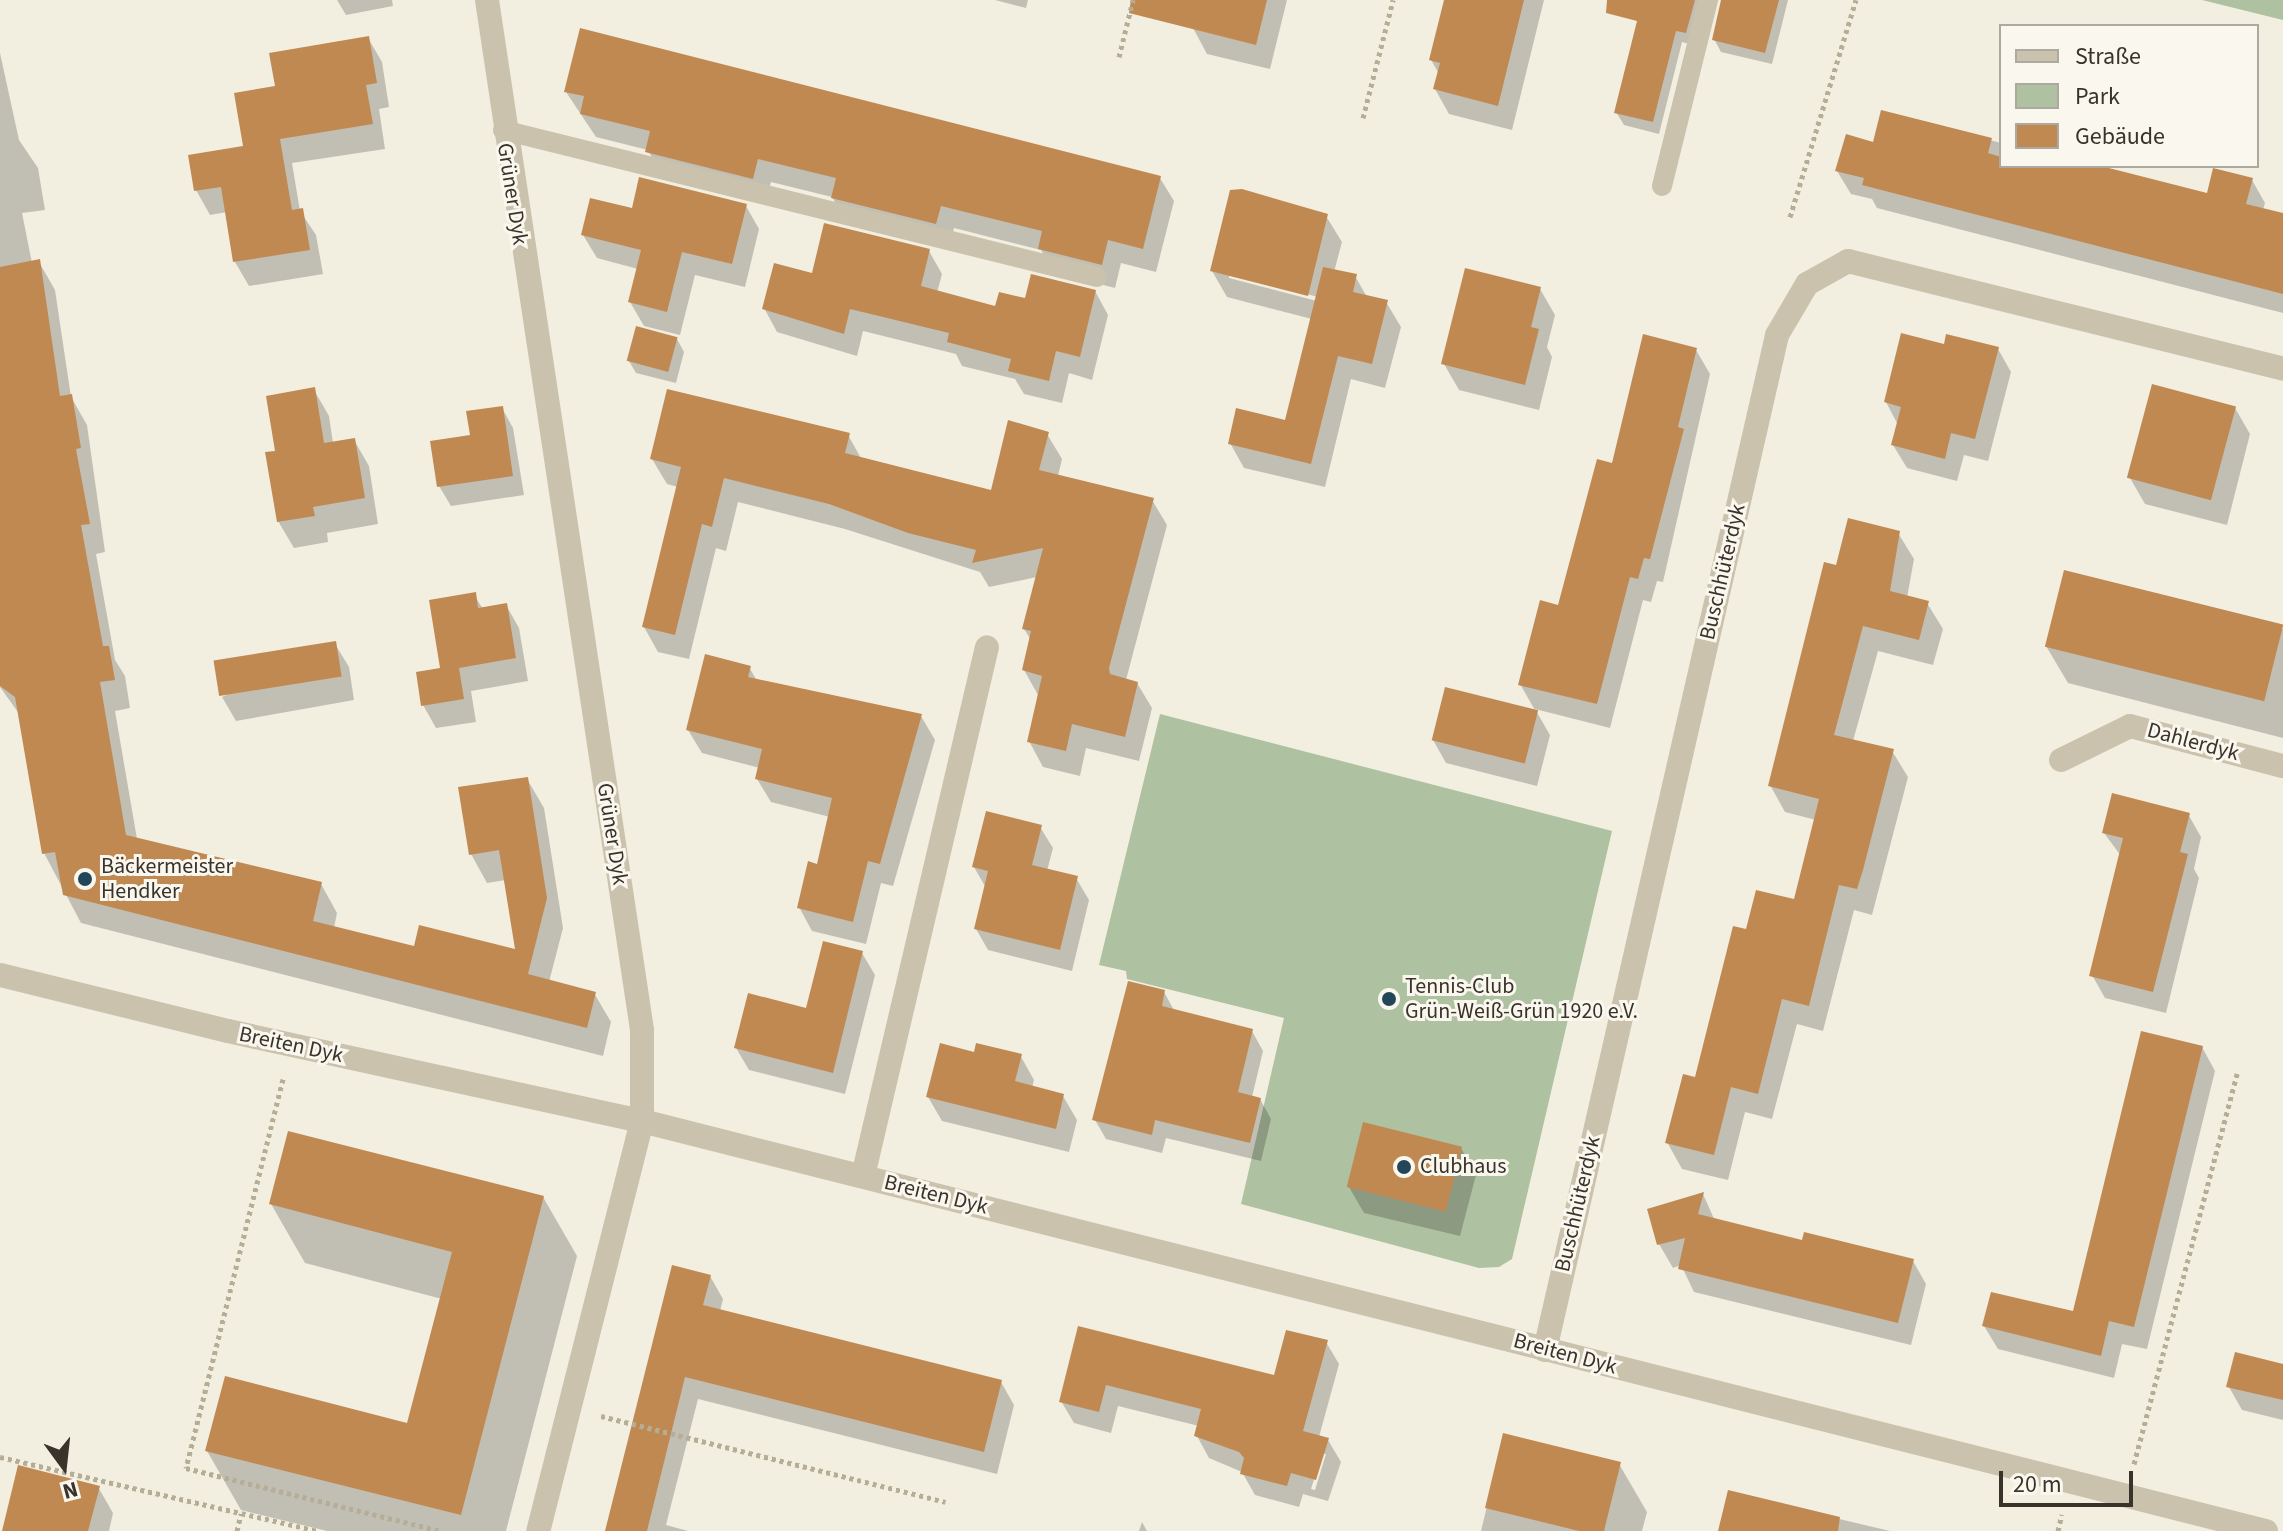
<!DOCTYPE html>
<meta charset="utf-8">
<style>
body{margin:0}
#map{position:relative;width:2283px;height:1531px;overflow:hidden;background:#f2efe1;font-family:"Source Sans 3",sans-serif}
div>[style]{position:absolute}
.green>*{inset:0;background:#aec1a1}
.shadow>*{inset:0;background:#0003}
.building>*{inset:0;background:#c08952;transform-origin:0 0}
.path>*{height:5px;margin-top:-2.5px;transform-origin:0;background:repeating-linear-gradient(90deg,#b6ad97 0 4px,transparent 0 8px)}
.lane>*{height:20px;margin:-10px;padding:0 10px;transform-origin:10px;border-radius:10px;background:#cac2ad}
.street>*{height:24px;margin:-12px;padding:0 12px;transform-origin:12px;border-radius:12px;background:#cac2ad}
.dots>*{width:22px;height:22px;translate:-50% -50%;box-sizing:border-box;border:4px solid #faf7ee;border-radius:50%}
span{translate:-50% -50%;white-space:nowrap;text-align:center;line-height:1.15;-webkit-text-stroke:6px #faf7ee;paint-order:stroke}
.street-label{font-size:22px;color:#39332b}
.poi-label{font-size:22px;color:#39332b}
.left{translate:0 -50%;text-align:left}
.legend{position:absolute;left:1999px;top:24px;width:260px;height:144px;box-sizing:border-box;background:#faf7ee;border:2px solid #ada9a0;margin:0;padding:10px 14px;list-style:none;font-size:24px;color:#39332b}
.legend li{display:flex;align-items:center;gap:16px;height:40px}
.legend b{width:40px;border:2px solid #ada9a0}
.north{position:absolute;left:24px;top:1427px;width:80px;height:80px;-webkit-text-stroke:6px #faf7ee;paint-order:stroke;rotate:165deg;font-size:22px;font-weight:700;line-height:32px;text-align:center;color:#39332b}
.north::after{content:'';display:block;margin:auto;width:28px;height:36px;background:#39332b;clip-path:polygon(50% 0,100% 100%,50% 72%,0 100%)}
.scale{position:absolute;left:1999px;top:1471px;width:134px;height:36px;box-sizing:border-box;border:4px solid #39332b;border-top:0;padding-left:10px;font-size:24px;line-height:28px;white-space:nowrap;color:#39332b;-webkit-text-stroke:6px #faf7ee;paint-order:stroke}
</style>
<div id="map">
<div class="green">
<i style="clip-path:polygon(2202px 0,2283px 0,2283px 20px)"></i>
<i style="clip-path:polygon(1160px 714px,1612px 831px,1512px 1259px,1499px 1267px,1479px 1268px,1241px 1204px,1284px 1018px,1127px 979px,1126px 971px,1099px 965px)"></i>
</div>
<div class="shadow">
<i style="clip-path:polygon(337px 0,392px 0,393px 6px,346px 15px)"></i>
<i style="clip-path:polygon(995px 0,1028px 0,1026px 8px)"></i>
<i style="clip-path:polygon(1189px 0,1287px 0,1270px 69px,1207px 54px,1193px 28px)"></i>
<i style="clip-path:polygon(1446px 0,1544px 0,1512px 130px,1449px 114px,1435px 89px,1439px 74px,1431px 60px)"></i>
<i style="clip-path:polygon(1645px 0,1719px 0,1705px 4px,1693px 45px,1682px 42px,1659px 134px,1624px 125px,1616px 112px)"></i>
<i style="clip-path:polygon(1722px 0,1788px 0,1772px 64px,1721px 52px,1714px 39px)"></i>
<i style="clip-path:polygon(368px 38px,382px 62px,389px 107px,379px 109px,385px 149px,292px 163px,300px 211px,316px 235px,323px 274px,249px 286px,235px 262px,227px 212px,210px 215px,196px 190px,245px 148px,277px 88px)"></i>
<i style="clip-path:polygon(0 53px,19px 140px,38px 168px,45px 210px,22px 213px,32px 263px,39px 262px,55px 290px,71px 397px,87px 425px,105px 552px,96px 554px,115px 660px,125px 676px,130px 708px,115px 711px,137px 839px,321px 884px,337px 913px,334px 928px,415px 948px,518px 952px,506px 880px,487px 883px,471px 854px,527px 779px,544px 808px,563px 928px,549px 982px,594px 993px,611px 1022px,603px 1056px,81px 923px,44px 853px,20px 715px,0 687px)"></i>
<i style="clip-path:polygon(566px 92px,1160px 178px,1174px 201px,1156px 272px,1121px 263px,1115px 288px,1054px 272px,1041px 250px,954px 228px,949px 246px,846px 221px,832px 197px,771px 182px,766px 201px,661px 175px,648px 150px,596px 137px)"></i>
<i style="clip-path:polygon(1882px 112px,2001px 143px,2001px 166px,2091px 166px,2208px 196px,2252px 180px,2265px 203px,2263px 210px,2283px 215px,2283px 313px,1877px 208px,1872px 199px,1851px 194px,1837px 171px,1874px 144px)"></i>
<i style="clip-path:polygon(746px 206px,759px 229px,745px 287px,695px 275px,680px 335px,644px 326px,630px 302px,638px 269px,597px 258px,583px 235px,633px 211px)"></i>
<i style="clip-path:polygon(evenodd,1326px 216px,1342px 242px,1334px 272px,1355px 276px,1367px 297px,1386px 302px,1401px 327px,1385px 388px,1351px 379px,1325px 487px,1244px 468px,1230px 443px,1286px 423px,1312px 319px,1227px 297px,1212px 271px,1326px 216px,1229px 274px,1318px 297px,1317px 301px,1229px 278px,1229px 274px)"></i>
<i style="clip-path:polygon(929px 251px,942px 274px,937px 293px,997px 308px,1095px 291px,1108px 315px,1092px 380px,1069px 373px,1062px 403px,1024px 394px,1015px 379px,962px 366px,956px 354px,863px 331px,857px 356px,777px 332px,764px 308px,813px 275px)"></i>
<i style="clip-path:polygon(1540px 289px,1555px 315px,1547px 347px,1552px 357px,1539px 410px,1459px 390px,1444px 364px)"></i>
<i style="clip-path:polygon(677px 339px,684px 352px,676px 383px,636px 373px,629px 361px)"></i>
<i style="clip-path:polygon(1945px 346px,1998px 349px,2011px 372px,1988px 461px,1964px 455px,1957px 481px,1907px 468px,1893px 445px,1898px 425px,1886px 402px)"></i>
<i style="clip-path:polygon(1696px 350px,1710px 374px,1663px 582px,1657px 581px,1651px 602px,1643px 600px,1610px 728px,1535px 709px,1550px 735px,1537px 786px,1446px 763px,1433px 740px,1536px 712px,1520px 684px,1560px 608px,1613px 465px)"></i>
<i style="clip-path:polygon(314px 390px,329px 416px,333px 443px,354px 440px,369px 466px,378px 524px,327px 533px,328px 542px,294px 548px,278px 521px,277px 452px)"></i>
<i style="clip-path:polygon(502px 408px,513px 428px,524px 495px,451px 506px,439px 486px,472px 436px)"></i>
<i style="clip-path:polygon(2235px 408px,2250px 434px,2227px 525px,2145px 504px,2130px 478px)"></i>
<i style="clip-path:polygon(1047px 434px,1062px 459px,1058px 476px,1152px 500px,1167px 525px,1126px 680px,1137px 683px,1152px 708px,1139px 761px,1086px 748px,1080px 776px,1043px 767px,1029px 741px,1038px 695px,1024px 670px,1031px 640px,1024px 629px,1037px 577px,989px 587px,980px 572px,845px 529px,738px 502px,726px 551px,716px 548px,689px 659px,658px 652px,644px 627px,678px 487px,667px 484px,652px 459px,848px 435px,862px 460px,992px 493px)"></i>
<i style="clip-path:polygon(1898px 533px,1914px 559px,1907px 598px,1927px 603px,1943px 629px,1933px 665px,1878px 651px,1853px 741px,1892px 751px,1908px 777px,1872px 915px,1854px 910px,1823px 1031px,1797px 1024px,1772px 1119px,1745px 1112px,1728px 1180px,1682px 1169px,1667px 1142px,1696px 1079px,1747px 932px,1795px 902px,1816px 820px,1785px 812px,1770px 785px,1837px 567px)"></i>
<i style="clip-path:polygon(474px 595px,483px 609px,506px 605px,519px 628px,528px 681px,471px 691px,476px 722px,436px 728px,423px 705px)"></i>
<i style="clip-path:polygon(2283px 629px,2283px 738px,2068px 683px,2046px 646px)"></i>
<i style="clip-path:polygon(335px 644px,349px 667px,354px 700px,236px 721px,222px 697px)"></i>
<i style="clip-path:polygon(749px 667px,757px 681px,921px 716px,935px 740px,893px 886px,881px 883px,866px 944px,812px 931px,799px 907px,818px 866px,830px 817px,771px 802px,757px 779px,760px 768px,702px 753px,688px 730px)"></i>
<i style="clip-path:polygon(2188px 814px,2201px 837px,2194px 869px,2199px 878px,2166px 1013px,2105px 998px,2092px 975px,2121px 856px,2104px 833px)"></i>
<i style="clip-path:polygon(1040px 827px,1053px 848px,1047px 871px,1076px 878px,1089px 900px,1072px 971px,988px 950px,976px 929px,986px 888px,974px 867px)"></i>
<i style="clip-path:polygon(862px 953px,875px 975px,845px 1094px,749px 1070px,736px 1048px,807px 1010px)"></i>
<i style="clip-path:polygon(1164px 992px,1175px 1012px,1252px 1031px,1263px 1051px,1252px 1097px,1260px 1099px,1271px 1119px,1261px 1161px,1166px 1138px,1162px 1153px,1106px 1139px,1095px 1120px)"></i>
<i style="clip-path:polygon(2202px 1047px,2215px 1071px,2147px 1349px,2122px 1344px,2114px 1378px,1998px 1349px,1984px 1326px,2074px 1313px)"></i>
<i style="clip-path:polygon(975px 1054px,1020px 1055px,1034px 1080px,1032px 1088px,1063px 1096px,1077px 1120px,1069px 1152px,942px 1121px,928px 1097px)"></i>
<i style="clip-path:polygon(1461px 1148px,1476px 1175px,1460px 1236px,1364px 1213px,1349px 1187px)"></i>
<i style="clip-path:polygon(1703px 1194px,1715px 1221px,1804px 1243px,1913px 1261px,1926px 1284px,1911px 1345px,1694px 1292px,1681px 1265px,1673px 1268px,1659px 1244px)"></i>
<i style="clip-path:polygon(543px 1197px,577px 1256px,506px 1531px,327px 1531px,241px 1510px,207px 1451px,409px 1426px,442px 1299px,305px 1263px,271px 1204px)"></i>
<i style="clip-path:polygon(710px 1276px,723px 1299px,720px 1311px,1001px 1382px,1014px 1405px,997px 1474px,698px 1399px,666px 1525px,688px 1531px,607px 1531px)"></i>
<i style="clip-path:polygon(evenodd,1080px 1329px,1275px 1377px,1326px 1342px,1339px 1364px,1319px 1437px,1328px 1440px,1341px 1462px,1328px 1501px,1303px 1494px,1299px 1507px,1255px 1495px,1242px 1472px,1209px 1458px,1197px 1436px,1199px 1426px,1118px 1406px,1111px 1433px,1074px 1423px,1061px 1401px,1080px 1329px,1322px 1454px,1326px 1454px,1315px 1490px,1311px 1489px,1322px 1454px)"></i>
<i style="clip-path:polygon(2283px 1365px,2283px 1420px,2242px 1410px,2229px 1387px)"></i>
<i style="clip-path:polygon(1504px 1436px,1619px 1464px,1647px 1512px,1642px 1531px,1481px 1531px)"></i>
<i style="clip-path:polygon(98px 1487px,113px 1513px,109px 1531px,4px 1531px)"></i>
<i style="clip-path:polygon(1730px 1493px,1890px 1531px,1721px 1531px)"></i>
<i style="clip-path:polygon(1142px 1522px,1147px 1531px,1139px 1531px)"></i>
</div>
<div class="building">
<i style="clip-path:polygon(1131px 0,1267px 0,1256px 45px,1129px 13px)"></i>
<i style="clip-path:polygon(1444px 0,1524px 0,1498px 106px,1433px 89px,1440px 63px,1429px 60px)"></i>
<i style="clip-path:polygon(1607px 0,1695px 0,1686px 33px,1676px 31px,1653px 122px,1614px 113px,1637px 21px,1606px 13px)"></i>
<i style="clip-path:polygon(1721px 0,1779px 0,1765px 53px,1712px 40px)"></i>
<i style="clip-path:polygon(580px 28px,1161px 176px,1143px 249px,1108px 240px,1102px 265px,1038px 249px,1042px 231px,941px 206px,936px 224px,831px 198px,836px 178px,758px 159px,753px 179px,645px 152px,650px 131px,580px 114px,584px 96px,564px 92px)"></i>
<i style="clip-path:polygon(369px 36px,377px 83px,366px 85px,373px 124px,280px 139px,292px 210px,303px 208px,310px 250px,233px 262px,221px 187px,194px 191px,188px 155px,243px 146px,234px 93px,275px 86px,269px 53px)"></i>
<i style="clip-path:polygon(1881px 110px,1992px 138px,1988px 153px,2001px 157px,2001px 166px,2101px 166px,2207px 193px,2213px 168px,2253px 178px,2246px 204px,2283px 213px,2283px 294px,1862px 185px,1864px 178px,1835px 171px,1846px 134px,1873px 142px)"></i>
<i style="clip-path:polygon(639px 177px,747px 204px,732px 264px,682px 252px,667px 312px,628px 302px,641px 250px,581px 235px,590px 198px,632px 208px)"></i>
<i style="clip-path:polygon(1242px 189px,1328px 214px,1308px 296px,1210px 271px,1230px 190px)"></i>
<i style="clip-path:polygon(824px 223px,930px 249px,921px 286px,995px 306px,999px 292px,1025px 298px,1031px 274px,1096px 290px,1080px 357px,1056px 351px,1049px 381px,1008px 371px,1011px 359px,947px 342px,949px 333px,850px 309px,844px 334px,762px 309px,774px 263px,812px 273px)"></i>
<i style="clip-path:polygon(40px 259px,60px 396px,72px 394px,81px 448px,76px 449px,90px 524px,81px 525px,103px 646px,109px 646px,115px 680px,100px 682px,126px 835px,322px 882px,313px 921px,414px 946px,419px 925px,515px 949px,499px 850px,469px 855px,458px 787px,528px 777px,547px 898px,528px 974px,596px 992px,587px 1028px,63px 895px,55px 852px,42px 854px,15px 697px,0 686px,0 267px)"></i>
<i style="clip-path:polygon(1323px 267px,1357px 274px,1353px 292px,1388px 300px,1372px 364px,1338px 356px,1311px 464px,1228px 444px,1236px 408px,1285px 420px)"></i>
<i style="clip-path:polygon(1465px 268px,1541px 287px,1531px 327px,1539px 329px,1525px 385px,1441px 364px)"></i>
<i style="left:636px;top:326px;width:43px;height:36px;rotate:15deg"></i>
<i style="clip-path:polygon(1901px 333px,1944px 344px,1946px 334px,1999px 347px,1975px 439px,1951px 433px,1945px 459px,1891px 445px,1901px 407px,1884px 402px)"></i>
<i style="clip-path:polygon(1643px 334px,1697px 348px,1678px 427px,1684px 429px,1650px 559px,1644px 558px,1638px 579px,1630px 577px,1597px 704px,1518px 685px,1540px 600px,1558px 605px,1597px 459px,1612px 463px)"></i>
<i style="left:2152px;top:384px;width:87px;height:97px;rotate:15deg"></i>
<i style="clip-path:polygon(315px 387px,324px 443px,355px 438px,365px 498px,313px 507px,315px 516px,277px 522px,265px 452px,275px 451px,266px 396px)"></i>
<i style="clip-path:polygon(667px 389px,850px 433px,845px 453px,991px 490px,1008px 420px,1049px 432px,1039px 470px,1154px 498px,1109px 668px,1110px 674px,1138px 682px,1125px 737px,1072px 724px,1066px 751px,1027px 742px,1042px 676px,1022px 670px,1031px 631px,1022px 629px,1043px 548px,972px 563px,976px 550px,908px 533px,829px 504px,724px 478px,712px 527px,702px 524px,675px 635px,642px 627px,681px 467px,650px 459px)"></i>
<i style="clip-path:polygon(503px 406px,513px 476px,437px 487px,430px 441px,470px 435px,466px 411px)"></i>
<i style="clip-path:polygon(1848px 518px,1900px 531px,1890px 591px,1929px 601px,1919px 640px,1863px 626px,1834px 735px,1894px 749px,1863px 870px,1857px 889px,1839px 885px,1809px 1006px,1782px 999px,1758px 1094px,1731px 1087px,1714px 1155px,1665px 1143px,1683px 1074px,1695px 1077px,1733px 926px,1746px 929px,1756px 890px,1794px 899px,1819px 799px,1768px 786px,1824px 562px,1836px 565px)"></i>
<i style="left:2064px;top:570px;width:226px;height:79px;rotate:14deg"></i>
<i style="clip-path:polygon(476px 592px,478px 608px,507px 603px,516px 658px,459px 668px,464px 699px,421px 706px,416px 672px,440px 668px,429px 600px)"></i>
<i style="left:336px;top:641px;width:36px;height:124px;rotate:81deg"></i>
<i style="clip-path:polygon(705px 654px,751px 666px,748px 677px,922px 714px,880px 864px,868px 861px,853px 922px,797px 908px,808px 861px,817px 864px,832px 798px,755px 779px,762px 749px,686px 730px)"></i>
<i style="left:1445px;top:687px;width:96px;height:55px;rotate:14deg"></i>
<i style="clip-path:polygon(2112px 793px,2190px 813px,2180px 852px,2188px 854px,2153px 992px,2089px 976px,2123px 838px,2102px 833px)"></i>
<i style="clip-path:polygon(986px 811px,1042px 825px,1032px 865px,1078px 876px,1060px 950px,974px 929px,988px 871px,972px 867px)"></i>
<i style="clip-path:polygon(823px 941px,863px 951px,833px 1073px,734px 1048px,748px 993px,806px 1008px)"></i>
<i style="clip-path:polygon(1128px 981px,1165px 990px,1162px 1006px,1253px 1029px,1238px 1092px,1261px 1098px,1250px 1143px,1155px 1120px,1152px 1135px,1092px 1120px)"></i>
<i style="clip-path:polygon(2141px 1031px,2203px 1046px,2134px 1327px,2109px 1321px,2101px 1356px,1982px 1326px,1991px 1292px,2073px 1311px)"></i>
<i style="clip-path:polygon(940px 1043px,974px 1052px,976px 1043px,1022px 1054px,1015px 1081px,1064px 1094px,1056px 1129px,926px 1097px)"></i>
<i style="left:1363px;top:1122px;width:102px;height:67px;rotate:14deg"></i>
<i style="clip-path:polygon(288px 1131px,544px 1196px,461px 1515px,205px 1451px,225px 1376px,407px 1423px,452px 1252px,269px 1204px)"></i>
<i style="clip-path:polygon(1704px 1192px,1698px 1214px,1802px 1240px,1804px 1232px,1914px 1259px,1898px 1323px,1678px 1269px,1685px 1238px,1657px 1245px,1647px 1209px)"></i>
<i style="clip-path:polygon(672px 1265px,711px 1275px,703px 1305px,1002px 1380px,984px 1452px,685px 1377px,647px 1531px,605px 1531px)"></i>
<i style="clip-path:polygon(1078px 1326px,1274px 1375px,1286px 1330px,1328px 1340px,1303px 1431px,1329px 1438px,1316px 1480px,1291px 1473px,1287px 1486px,1240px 1474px,1244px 1458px,1239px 1452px,1194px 1436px,1201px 1409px,1106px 1385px,1099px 1412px,1059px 1402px)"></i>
<i style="clip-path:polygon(2235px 1352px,2283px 1364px,2283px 1400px,2226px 1387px)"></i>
<i style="clip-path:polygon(1503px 1433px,1621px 1462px,1604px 1531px,1579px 1531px,1485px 1508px)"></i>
<i style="clip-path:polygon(18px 1465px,100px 1486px,88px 1531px,2px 1531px)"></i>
<i style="clip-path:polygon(1728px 1490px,1840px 1517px,1838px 1531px,1718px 1531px)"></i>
</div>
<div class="path">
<i style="left:1119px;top:57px;width:59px;rotate:-76.2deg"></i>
<i style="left:1363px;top:118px;width:122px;rotate:-75.7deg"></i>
<i style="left:1790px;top:217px;width:227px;rotate:-73.1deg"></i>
<i style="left:283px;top:1079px;width:401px;rotate:104deg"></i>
<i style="left:186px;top:1468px;width:262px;rotate:13.9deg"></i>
<i style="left:601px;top:1416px;width:355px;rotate:14deg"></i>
<i style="left:0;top:1457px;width:327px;rotate:13.1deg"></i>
<i style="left:2134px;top:1464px;width:404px;rotate:-75.2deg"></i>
<i style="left:237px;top:1531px;width:18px;rotate:-77deg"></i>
<i style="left:2058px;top:1531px;width:17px;rotate:-77deg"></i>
</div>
<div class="lane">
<i style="left:503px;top:130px;width:612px;rotate:13.9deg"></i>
<i style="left:1662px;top:186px;width:192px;rotate:-76.1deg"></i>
</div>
<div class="street">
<i style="left:487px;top:0;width:1042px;rotate:81.44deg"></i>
<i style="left:642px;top:1030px;width:91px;rotate:90deg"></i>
<i style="left:642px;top:1121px;width:423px;rotate:104.2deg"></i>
<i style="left:2061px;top:760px;width:77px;rotate:-26.2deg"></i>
<i style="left:2130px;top:726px;width:158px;rotate:14.7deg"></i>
<i style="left:0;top:975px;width:235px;rotate:13.8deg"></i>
<i style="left:228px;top:1031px;width:424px;rotate:12.3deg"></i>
<i style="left:642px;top:1121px;width:1675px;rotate:14.17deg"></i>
<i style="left:863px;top:1176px;width:543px;rotate:-76.81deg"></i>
<i style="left:1545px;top:1350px;width:1041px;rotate:-77.12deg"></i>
<i style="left:1777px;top:335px;width:59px;rotate:-59.5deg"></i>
<i style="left:1807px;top:284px;width:47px;rotate:-29.3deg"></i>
<i style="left:1848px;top:261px;width:448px;rotate:13.9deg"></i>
</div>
<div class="dots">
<i style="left:85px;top:879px;background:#234759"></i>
<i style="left:1389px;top:999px;background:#234759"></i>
<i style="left:1404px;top:1167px;background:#234759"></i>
</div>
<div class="street-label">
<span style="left:512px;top:194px;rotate:81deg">Grüner Dyk</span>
<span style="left:1723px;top:572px;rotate:-77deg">Buschhüterdyk</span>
<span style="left:2193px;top:742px;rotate:15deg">Dahlerdyk</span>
<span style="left:612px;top:834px;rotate:81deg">Grüner Dyk</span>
<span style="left:291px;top:1045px;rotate:12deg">Breiten Dyk</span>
<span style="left:936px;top:1195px;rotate:14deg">Breiten Dyk</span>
<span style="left:1578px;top:1204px;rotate:-77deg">Buschhüterdyk</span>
<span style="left:1565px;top:1354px;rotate:15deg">Breiten Dyk</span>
</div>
<div class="poi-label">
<span class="left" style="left:101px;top:879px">Bäckermeister<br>Hendker</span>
<span class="left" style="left:1405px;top:999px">Tennis-Club<br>Grün-Weiß-Grün 1920 e.V.</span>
<span class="left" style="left:1420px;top:1167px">Clubhaus</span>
</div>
<ul class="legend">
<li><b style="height:10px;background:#cac2ad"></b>Straße</li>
<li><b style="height:22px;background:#aec1a1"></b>Park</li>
<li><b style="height:22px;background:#c08952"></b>Gebäude</li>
</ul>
<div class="north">N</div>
<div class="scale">20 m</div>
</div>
